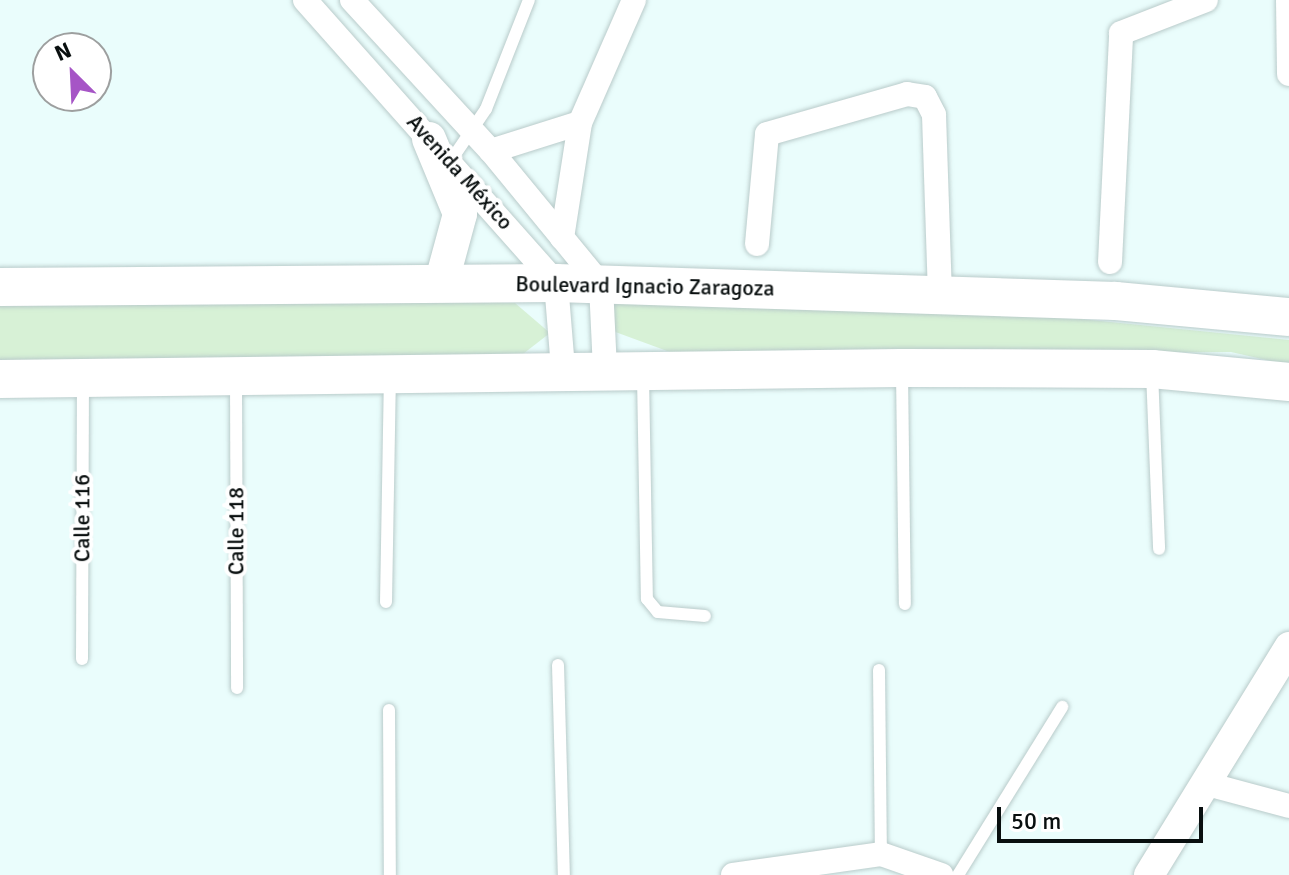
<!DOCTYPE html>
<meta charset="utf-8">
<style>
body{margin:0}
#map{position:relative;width:1289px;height:875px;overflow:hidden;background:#eafdfc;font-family:Signika,sans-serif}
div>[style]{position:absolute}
.green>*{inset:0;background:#d7f1d6}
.roads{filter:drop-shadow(0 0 2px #b9cbca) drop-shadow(0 0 2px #b9cbca)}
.service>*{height:12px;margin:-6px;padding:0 6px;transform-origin:6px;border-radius:6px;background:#fff}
.minor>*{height:24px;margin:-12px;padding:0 12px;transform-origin:12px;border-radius:12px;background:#fff}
.tertiary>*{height:30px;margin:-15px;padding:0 15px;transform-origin:15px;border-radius:15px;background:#fff}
.secondary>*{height:34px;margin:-17px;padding:0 17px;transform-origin:17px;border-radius:17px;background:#fff}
.primary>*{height:38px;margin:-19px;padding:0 19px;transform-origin:19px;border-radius:19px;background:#fff}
span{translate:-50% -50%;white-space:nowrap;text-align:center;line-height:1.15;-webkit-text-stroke:8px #fff;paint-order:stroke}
.street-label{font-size:22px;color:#090f0f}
.north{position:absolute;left:32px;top:32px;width:80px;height:80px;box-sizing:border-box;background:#fff;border:2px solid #9d9f9f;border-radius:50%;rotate:336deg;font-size:22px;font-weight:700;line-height:32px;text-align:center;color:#090f0f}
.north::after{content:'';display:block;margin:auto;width:28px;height:36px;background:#a655c6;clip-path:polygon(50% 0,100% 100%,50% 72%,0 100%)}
.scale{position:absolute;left:997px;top:807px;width:206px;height:36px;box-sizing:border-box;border:4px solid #090f0f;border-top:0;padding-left:10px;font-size:24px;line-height:28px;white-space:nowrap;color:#090f0f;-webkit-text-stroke:6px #fff;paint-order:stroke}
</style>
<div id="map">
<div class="green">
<i style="clip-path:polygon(608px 300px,921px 303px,1289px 340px,1289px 365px,1231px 352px,678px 355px,610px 330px)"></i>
<i style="clip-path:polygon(484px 301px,515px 303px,550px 333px,519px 357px,0 362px,0 306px)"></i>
</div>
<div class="roads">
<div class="service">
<i style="left:452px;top:159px;width:60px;rotate:-55.8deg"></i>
<i style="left:486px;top:109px;width:117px;rotate:-68.5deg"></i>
<i style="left:902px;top:371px;width:233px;rotate:89.3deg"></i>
<i style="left:1152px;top:372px;width:177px;rotate:87.7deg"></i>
<i style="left:643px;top:376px;width:223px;rotate:89deg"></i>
<i style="left:647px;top:599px;width:17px;rotate:50deg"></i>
<i style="left:658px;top:612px;width:47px;rotate:4.9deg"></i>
<i style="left:236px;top:378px;width:310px;rotate:89.8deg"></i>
<i style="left:386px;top:602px;width:222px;rotate:-89deg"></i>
<i style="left:82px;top:659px;width:278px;rotate:-89.8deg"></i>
<i style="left:558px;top:665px;width:210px;rotate:88.4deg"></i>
<i style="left:879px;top:670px;width:184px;rotate:89.4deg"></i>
<i style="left:389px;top:710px;width:165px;rotate:89.7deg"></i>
<i style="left:958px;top:875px;width:198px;rotate:-58.2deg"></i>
</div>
<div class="minor">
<i style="left:305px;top:0;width:378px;rotate:48.4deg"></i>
<i style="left:556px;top:283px;width:85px;rotate:85.3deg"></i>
<i style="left:352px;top:0;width:205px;rotate:47.4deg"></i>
<i style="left:491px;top:151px;width:173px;rotate:50.6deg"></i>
<i style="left:601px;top:285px;width:84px;rotate:87.3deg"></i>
<i style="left:1288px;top:0;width:74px;rotate:89.2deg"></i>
<i style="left:491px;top:151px;width:93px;rotate:-17.5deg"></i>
<i style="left:562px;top:238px;width:116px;rotate:-81.1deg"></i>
<i style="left:580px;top:123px;width:134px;rotate:-66.3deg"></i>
<i style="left:757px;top:244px;width:110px;rotate:-84.8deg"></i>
<i style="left:767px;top:134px;width:146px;rotate:-15.9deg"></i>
<i style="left:907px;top:94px;width:18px;rotate:9deg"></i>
<i style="left:925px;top:97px;width:20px;rotate:63deg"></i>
<i style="left:934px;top:115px;width:180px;rotate:88.1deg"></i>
<i style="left:1110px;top:262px;width:229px;rotate:-87.2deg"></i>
<i style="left:1121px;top:33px;width:91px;rotate:-21.2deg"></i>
<i style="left:1207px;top:784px;width:85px;rotate:15deg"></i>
<i style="left:733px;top:875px;width:149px;rotate:-8.1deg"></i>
<i style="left:881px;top:854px;width:64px;rotate:19.3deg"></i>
</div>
<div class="tertiary">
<i style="left:1149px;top:875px;width:268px;rotate:-58.4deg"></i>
</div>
<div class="secondary">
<i style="left:429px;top:139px;width:81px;rotate:67.5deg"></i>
<i style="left:460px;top:214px;width:73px;rotate:105.2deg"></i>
</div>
<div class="primary">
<i style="left:0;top:287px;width:556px;rotate:-0.41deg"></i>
<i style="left:556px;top:283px;width:560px;rotate:1.84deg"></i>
<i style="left:1116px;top:301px;width:174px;rotate:5.3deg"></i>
<i style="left:0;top:379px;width:901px;rotate:-0.7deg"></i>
<i style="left:901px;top:368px;width:251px;rotate:0.2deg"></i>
<i style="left:1152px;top:369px;width:138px;rotate:5.4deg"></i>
</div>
</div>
<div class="street-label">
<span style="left:460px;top:172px;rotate:48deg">Avenida México</span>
<span style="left:645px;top:286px;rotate:1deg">Boulevard Ignacio Zaragoza</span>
<span style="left:82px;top:518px;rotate:-90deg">Calle 116</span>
<span style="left:236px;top:531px;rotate:-90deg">Calle 118</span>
</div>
<div class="north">N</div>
<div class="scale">50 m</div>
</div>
